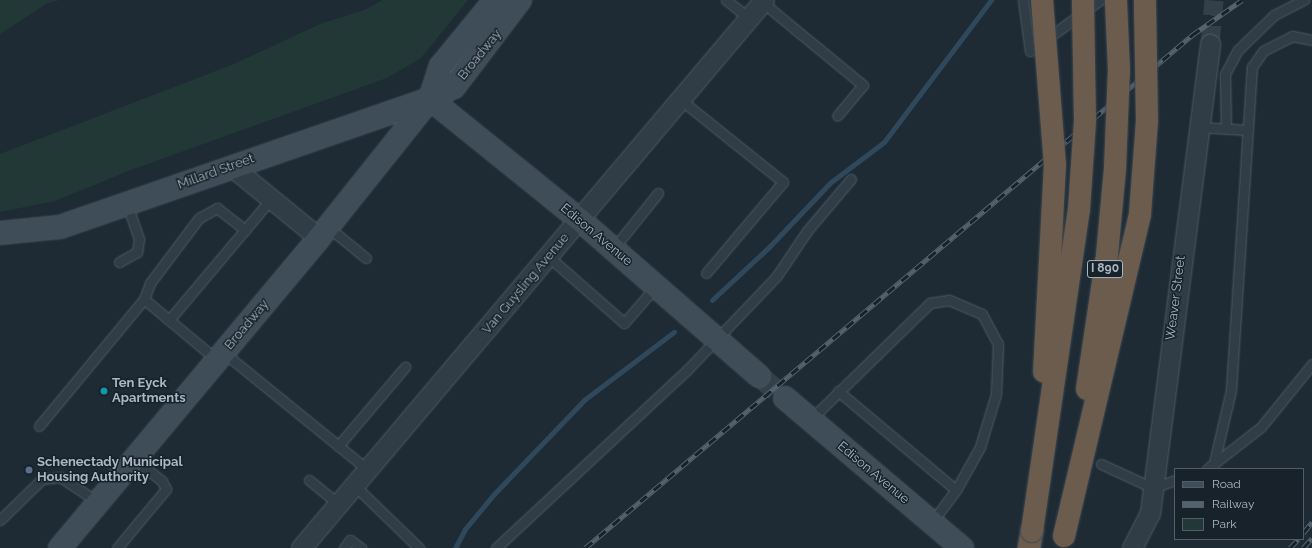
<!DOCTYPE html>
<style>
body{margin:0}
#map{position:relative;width:1312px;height:548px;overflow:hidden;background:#1e2b35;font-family:Raleway,sans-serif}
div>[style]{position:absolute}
.green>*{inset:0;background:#213836}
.stream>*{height:5px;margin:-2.5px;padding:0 2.5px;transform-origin:2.5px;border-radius:2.5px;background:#2f485b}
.street-tunnel>*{height:19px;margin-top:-9.5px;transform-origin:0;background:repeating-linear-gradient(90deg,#33404a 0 19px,transparent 0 29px)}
.secondary-tunnel>*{height:22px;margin-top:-11px;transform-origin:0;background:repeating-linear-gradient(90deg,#33404a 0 22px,transparent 0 33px)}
.roads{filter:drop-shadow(0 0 1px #4f5b64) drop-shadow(0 0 1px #4f5b64)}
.lane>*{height:9px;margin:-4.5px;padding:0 4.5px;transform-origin:4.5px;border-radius:4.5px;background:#313d46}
.street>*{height:19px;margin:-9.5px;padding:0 9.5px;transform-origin:9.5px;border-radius:9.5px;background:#313d46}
.secondary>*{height:22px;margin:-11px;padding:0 11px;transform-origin:11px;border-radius:11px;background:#3f4d59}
.highway>*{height:22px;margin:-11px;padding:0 11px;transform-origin:11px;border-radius:11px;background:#6c5c4e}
.rail>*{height:4.5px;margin-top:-2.25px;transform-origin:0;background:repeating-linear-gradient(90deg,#17222a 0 9px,#53626d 0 18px);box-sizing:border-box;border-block:1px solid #53626d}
.bridges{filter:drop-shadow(0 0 1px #3c4850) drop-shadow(0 0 1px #3c4850)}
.highway-bridge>*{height:22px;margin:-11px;padding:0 11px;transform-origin:11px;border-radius:11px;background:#6c5c4e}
.dots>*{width:11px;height:11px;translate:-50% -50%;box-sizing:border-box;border:2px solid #17222a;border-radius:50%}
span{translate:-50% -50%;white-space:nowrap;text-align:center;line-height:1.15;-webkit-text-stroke:3px #17222a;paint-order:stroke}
.shield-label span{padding:1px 3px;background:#17222a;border:1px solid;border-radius:3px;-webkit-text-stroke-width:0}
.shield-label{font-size:12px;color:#abb8c3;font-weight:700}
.street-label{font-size:13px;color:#abb8c3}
.poi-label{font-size:13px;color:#abb8c3;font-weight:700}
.left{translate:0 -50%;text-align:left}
.legend{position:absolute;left:1174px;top:468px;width:130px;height:72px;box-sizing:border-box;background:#17222a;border:1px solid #525e67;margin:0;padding:5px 7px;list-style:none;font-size:12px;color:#abb8c3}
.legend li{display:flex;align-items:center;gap:8px;height:20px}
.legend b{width:20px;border:1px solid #525e67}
</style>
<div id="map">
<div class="green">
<i style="clip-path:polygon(0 0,59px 0,46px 4px,0 34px)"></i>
<i style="clip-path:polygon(383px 0,468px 0,421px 58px,387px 78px,128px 171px,55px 201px,0 212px,0 154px,234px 64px,320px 24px,364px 10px)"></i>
</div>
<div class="stream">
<i style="left:712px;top:300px;width:78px;rotate:-42.9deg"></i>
<i style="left:769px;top:247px;width:90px;rotate:-46.4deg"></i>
<i style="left:831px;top:182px;width:66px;rotate:-37deg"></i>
<i style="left:884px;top:142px;width:178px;rotate:-53deg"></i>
<i style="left:455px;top:548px;width:21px;rotate:-62deg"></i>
<i style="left:465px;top:529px;width:45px;rotate:-50.4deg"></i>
<i style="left:494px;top:494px;width:130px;rotate:-46.2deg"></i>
<i style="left:584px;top:400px;width:113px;rotate:-37.1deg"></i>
</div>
<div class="street-tunnel">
<i style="left:1210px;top:44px;width:44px;rotate:-84.8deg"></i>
</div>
<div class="secondary-tunnel">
<i style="left:759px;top:376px;width:34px;rotate:40deg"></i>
</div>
<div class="roads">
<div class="lane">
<i style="left:726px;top:0;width:29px;rotate:38deg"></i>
<i style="left:1023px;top:0;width:51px;rotate:82.2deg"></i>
<i style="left:1030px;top:51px;width:87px;rotate:-36.1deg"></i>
<i style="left:762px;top:2px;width:131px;rotate:39.4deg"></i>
<i style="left:863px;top:85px;width:40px;rotate:130deg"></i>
<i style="left:681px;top:100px;width:131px;rotate:38.8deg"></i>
<i style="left:783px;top:182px;width:119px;rotate:130.2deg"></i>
<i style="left:1198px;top:127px;width:50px;rotate:3.4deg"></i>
<i style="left:1226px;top:128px;width:54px;rotate:-91.1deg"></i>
<i style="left:1225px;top:74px;width:27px;rotate:-62deg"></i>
<i style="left:1238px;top:50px;width:50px;rotate:-44.2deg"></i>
<i style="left:1274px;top:15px;width:34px;rotate:-27deg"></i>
<i style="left:328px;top:227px;width:49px;rotate:39.2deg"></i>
<i style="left:613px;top:249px;width:72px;rotate:-51.2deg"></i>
<i style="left:549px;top:257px;width:100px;rotate:41.3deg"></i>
<i style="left:624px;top:323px;width:49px;rotate:-49.1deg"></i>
<i style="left:119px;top:262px;width:21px;rotate:-29deg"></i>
<i style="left:137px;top:252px;width:13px;rotate:-81deg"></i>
<i style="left:139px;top:239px;width:37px;rotate:-109deg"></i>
<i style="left:144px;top:299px;width:17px;rotate:-69deg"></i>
<i style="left:150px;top:283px;width:81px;rotate:-53deg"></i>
<i style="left:199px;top:218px;width:21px;rotate:-29deg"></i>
<i style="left:217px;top:208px;width:36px;rotate:38deg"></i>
<i style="left:223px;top:352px;width:187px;rotate:39.1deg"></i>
<i style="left:217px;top:360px;width:62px;rotate:-140.2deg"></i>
<i style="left:169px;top:320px;width:158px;rotate:-49.9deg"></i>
<i style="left:838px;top:391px;width:154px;rotate:40deg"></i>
<i style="left:810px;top:420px;width:168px;rotate:-44.3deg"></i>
<i style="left:930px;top:303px;width:19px;rotate:-9deg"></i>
<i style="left:949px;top:300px;width:36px;rotate:23deg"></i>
<i style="left:982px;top:314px;width:34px;rotate:62deg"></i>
<i style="left:998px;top:344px;width:50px;rotate:92.3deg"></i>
<i style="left:996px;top:394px;width:55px;rotate:106.8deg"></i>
<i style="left:980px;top:447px;width:49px;rotate:119.2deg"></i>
<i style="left:956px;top:490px;width:40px;rotate:127deg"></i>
<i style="left:39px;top:426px;width:165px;rotate:-50.4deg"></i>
<i style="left:144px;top:299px;width:33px;rotate:40deg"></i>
<i style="left:338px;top:446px;width:104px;rotate:-49.7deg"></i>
<i style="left:1101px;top:464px;width:57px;rotate:24.8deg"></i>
<i style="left:1153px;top:488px;width:23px;rotate:-20deg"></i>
<i style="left:1213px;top:467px;width:79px;rotate:-76.8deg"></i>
<i style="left:1231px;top:390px;width:324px;rotate:-86.3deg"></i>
<i style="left:1252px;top:67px;width:19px;rotate:-55deg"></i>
<i style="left:1263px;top:51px;width:33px;rotate:-27deg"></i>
<i style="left:1292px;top:36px;width:20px;rotate:11deg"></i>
<i style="left:1207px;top:469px;width:68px;rotate:-37.9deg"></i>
<i style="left:1261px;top:427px;width:81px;rotate:-51deg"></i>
<i style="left:309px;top:480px;width:38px;rotate:39deg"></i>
<i style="left:354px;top:485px;width:91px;rotate:44.1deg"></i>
<i style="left:0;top:520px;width:59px;rotate:-44.3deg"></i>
<i style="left:42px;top:479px;width:18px;rotate:-6deg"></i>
<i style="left:60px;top:477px;width:45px;rotate:33.3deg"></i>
<i style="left:117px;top:548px;width:77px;rotate:-50.3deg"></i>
<i style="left:166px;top:489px;width:9px;rotate:-117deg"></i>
<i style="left:162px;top:481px;width:36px;rotate:-142deg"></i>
<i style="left:344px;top:548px;width:10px;rotate:-53deg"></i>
<i style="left:350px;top:540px;width:14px;rotate:36deg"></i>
<i style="left:496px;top:548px;width:261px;rotate:-43deg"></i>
<i style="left:687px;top:370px;width:129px;rotate:-46.3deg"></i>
<i style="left:776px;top:277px;width:55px;rotate:-56deg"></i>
<i style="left:807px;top:231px;width:68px;rotate:-49.8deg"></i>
</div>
<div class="street">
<i style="left:231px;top:166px;width:114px;rotate:39.3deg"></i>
<i style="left:301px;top:548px;width:717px;rotate:-49.81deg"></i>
<i style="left:1132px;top:548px;width:39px;rotate:-63deg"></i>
<i style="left:1150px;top:513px;width:473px;rotate:-82.7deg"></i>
</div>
<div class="secondary">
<i style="left:430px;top:99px;width:193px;rotate:38.9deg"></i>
<i style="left:580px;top:220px;width:237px;rotate:41.1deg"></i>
<i style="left:0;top:233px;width:60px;rotate:-5.7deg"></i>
<i style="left:60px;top:227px;width:392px;rotate:-19.1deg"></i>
<i style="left:430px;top:99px;width:27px;rotate:-27deg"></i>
<i style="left:454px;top:87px;width:109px;rotate:-52.8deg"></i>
<i style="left:785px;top:398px;width:232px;rotate:40.3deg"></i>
<i style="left:60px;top:548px;width:404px;rotate:-50.1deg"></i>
<i style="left:319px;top:238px;width:178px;rotate:-51.4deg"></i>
<i style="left:430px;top:99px;width:35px;rotate:-72deg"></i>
<i style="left:441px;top:66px;width:85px;rotate:-50.7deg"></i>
</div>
<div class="highway">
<i style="left:1029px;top:548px;width:17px;rotate:-80deg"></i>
</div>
</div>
<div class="rail">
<i style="left:1303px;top:533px;width:14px;rotate:-51deg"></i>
<i style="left:585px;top:548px;width:795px;rotate:-40.2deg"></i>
<i style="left:1192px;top:35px;width:61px;rotate:-35deg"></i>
<i style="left:1290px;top:548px;width:12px;rotate:-48deg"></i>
<i style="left:1303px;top:548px;width:13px;rotate:-48deg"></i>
</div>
<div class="bridges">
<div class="highway-bridge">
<i style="left:1042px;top:0;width:165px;rotate:85.5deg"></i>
<i style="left:1055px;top:164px;width:208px;rotate:93deg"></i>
<i style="left:1087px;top:389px;width:135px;rotate:-81.5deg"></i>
<i style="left:1107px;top:255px;width:87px;rotate:-84.7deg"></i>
<i style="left:1115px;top:168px;width:98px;rotate:-87.7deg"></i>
<i style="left:1119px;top:70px;width:70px;rotate:-92.5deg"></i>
<i style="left:1032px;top:531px;width:325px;rotate:-81.7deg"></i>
<i style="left:1079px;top:209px;width:89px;rotate:-86.1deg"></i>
<i style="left:1085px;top:120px;width:120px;rotate:-91deg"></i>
<i style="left:1064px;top:536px;width:331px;rotate:-76.7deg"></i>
<i style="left:1140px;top:214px;width:94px;rotate:-85.7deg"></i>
<i style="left:1147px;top:120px;width:120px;rotate:-91deg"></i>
</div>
</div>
<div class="dots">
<i style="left:104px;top:391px;background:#0f9aa8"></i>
<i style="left:29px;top:470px;background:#5c6f8a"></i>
</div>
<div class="shield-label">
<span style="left:1105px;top:269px">I 890</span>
</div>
<div class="street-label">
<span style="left:480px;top:55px;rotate:-51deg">Broadway</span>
<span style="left:216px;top:172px;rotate:-20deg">Millard Street</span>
<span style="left:596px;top:235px;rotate:40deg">Edison Avenue</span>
<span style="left:526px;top:284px;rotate:-50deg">Van Guysling Avenue</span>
<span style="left:1176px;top:298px;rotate:-83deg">Weaver Street</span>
<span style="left:247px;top:325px;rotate:-50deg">Broadway</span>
<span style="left:873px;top:473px;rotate:40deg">Edison Avenue</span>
</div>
<div class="poi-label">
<span class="left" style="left:112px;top:391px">Ten Eyck<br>Apartments</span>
<span class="left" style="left:37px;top:470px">Schenectady Municipal<br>Housing Authority</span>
</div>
<ul class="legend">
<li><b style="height:5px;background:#3f4d59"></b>Road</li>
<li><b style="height:5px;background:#53626d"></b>Railway</li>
<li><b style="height:11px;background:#213836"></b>Park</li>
</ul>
</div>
